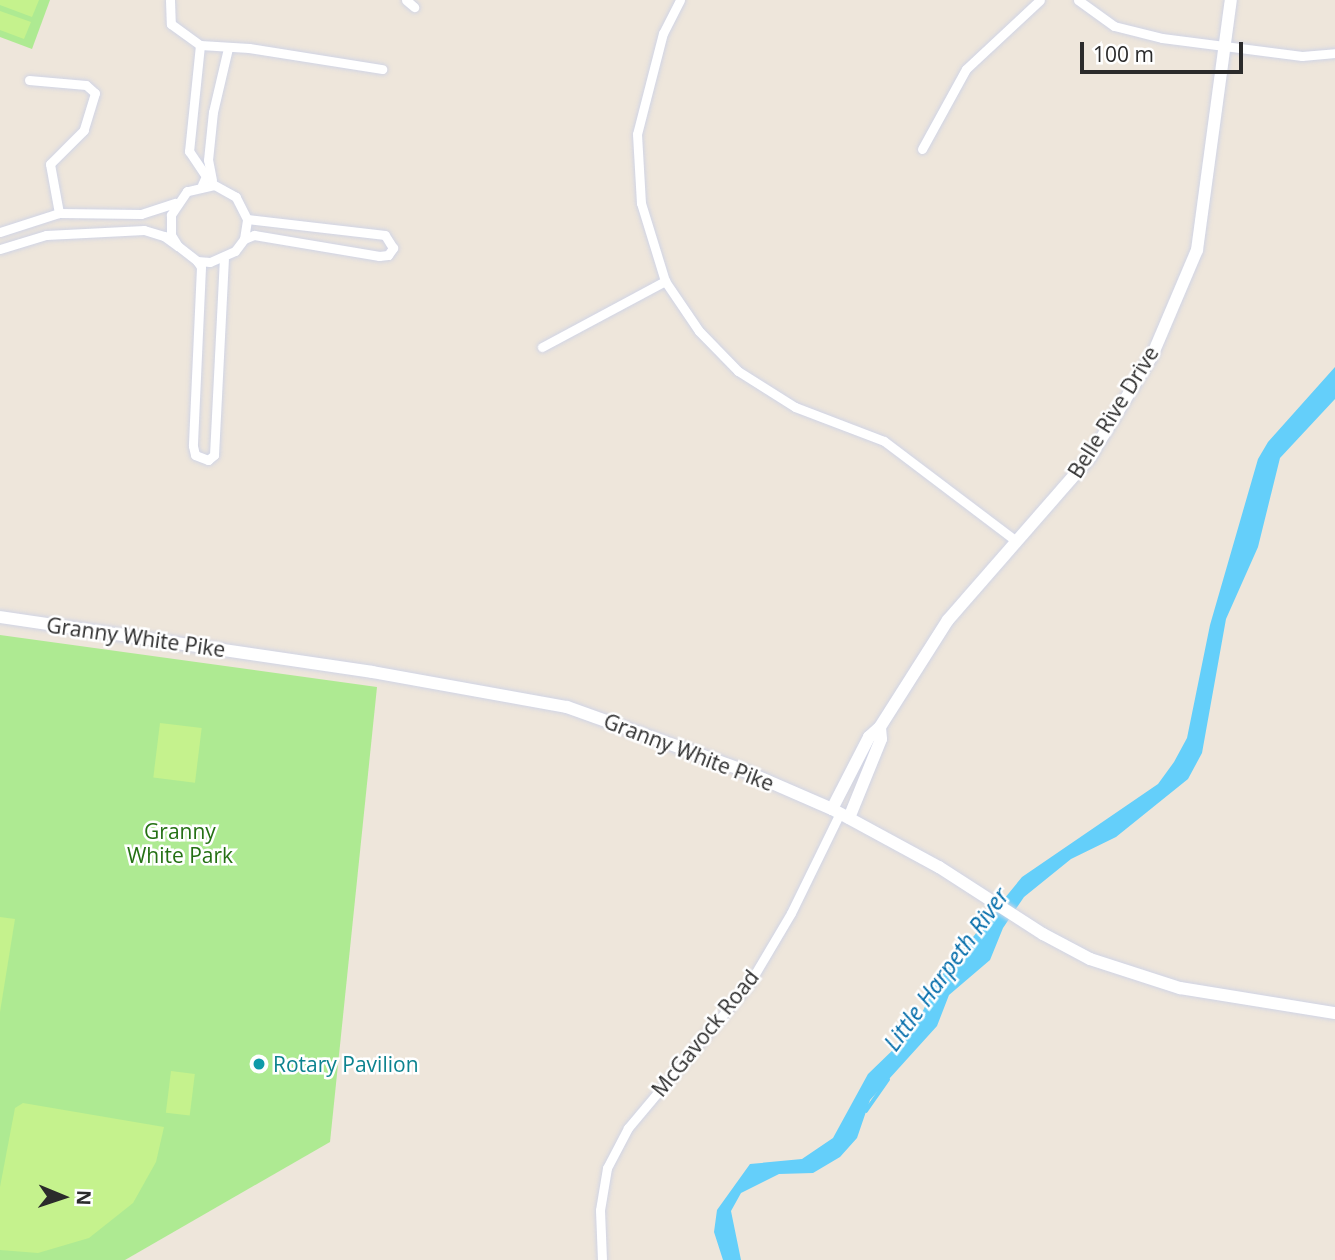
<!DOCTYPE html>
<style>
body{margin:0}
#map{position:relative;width:1335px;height:1260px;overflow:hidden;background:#eee6db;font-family:"Open Sans",sans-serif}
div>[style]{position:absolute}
.green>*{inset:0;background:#aeea92}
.pitch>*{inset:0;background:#c5f28d;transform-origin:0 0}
.water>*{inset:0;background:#64cffa}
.stream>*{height:3.5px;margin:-1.75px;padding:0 1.75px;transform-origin:1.75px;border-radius:1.75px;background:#64cffa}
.roads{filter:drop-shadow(0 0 2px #d0d4e5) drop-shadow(0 0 2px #d0d4e5)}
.street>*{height:9px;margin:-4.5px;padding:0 4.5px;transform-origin:4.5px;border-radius:4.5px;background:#fff}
.secondary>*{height:12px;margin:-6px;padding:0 6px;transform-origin:6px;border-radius:6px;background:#fff}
.dots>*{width:19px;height:19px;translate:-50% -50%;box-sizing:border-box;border:4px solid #fff;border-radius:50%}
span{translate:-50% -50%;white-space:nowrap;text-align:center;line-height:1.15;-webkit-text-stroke:5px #fff;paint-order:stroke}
.street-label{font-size:21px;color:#2b2b2b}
.park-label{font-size:21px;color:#247013}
.culture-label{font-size:21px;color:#0d838f}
.left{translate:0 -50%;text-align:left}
.water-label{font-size:23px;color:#006ba9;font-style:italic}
.north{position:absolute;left:28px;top:1162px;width:70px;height:70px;-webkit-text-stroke:5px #fff;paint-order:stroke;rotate:92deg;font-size:19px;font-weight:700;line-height:28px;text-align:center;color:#2b2b2b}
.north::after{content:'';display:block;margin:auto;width:24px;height:32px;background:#2b2b2b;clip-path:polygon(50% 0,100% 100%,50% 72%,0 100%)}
.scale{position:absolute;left:1080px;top:42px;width:163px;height:32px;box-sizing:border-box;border:4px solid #2b2b2b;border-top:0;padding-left:9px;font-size:21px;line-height:24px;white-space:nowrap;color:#2b2b2b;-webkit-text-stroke:5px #fff;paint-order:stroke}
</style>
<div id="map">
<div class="green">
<i style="clip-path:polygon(0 0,50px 0,32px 49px,0 37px)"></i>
<i style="clip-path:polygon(0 635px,377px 687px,330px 1142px,125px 1260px,0 1260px)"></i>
</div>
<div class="pitch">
<i style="clip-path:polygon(0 0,39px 0,32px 17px,0 5px)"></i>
<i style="clip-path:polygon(0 11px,31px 22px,24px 39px,0 30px)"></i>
<i style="left:160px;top:723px;width:42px;height:55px;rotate:7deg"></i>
<i style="clip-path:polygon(0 917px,15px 919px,0 1012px)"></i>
<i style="left:171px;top:1071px;width:24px;height:42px;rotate:7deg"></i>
<i style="clip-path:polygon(23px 1103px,164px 1127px,156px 1162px,133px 1203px,89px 1238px,38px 1253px,0 1250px,0 1187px,15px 1108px)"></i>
</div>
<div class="water">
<i style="clip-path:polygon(1335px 367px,1335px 399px,1280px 458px,1258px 547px,1226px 619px,1202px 753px,1188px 779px,1116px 837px,1071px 859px,1024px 897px,1003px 928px,990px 960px,949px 995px,937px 1026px,870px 1100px,857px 1138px,840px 1157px,813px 1173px,779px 1174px,741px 1193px,731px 1211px,741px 1260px,723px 1260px,714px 1232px,717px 1210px,750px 1164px,802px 1159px,833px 1138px,868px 1074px,898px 1045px,920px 1017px,937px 981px,1022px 877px,1158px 784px,1174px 762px,1187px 738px,1210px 625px,1258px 459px,1268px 442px)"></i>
</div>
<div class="stream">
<i style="left:866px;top:1111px;width:38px;rotate:-55deg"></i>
</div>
<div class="roads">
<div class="street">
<i style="left:170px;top:0;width:24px;rotate:88deg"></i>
<i style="left:171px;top:24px;width:36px;rotate:36deg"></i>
<i style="left:406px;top:0;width:11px;rotate:41deg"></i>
<i style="left:680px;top:0;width:37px;rotate:117deg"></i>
<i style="left:663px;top:33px;width:104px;rotate:104.4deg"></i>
<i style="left:637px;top:134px;width:69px;rotate:86.7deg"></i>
<i style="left:641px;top:203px;width:82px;rotate:72.9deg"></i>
<i style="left:665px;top:281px;width:60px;rotate:55.8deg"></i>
<i style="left:699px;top:331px;width:56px;rotate:45.7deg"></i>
<i style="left:738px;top:371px;width:67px;rotate:32.3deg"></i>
<i style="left:795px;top:407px;width:95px;rotate:20.9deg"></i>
<i style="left:884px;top:441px;width:166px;rotate:37.1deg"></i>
<i style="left:1078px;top:0;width:44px;rotate:35.8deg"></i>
<i style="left:1114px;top:26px;width:49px;rotate:14deg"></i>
<i style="left:1162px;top:38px;width:141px;rotate:7.3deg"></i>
<i style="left:1302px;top:56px;width:33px;rotate:-5deg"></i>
<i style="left:200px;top:45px;width:49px;rotate:3.5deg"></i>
<i style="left:249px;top:48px;width:135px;rotate:9deg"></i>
<i style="left:200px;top:45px;width:107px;rotate:95.9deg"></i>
<i style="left:189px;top:151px;width:30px;rotate:56deg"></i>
<i style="left:206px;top:176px;width:10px;rotate:114deg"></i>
<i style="left:29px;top:80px;width:57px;rotate:5deg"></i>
<i style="left:86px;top:85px;width:12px;rotate:42deg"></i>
<i style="left:95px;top:93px;width:39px;rotate:107deg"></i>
<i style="left:84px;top:130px;width:48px;rotate:135deg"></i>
<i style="left:50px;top:164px;width:50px;rotate:79.6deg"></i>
<i style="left:922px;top:149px;width:91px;rotate:-61.2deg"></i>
<i style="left:966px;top:69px;width:101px;rotate:-43deg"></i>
<i style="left:212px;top:180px;width:20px;rotate:-101deg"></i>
<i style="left:208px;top:160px;width:48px;rotate:-84.1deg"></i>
<i style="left:213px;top:112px;width:66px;rotate:-76.8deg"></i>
<i style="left:0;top:232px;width:62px;rotate:-17.9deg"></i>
<i style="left:59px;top:213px;width:82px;rotate:0.7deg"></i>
<i style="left:141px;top:214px;width:36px;rotate:-18deg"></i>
<i style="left:244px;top:239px;width:11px;rotate:-22deg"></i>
<i style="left:254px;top:235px;width:127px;rotate:9.5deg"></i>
<i style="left:379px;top:256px;width:9px;rotate:-6deg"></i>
<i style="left:388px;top:255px;width:9px;rotate:-54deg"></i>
<i style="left:393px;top:248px;width:15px;rotate:-122deg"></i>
<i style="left:385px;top:235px;width:139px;rotate:-173.4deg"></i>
<i style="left:0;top:249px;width:48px;rotate:-16.9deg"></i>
<i style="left:46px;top:235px;width:98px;rotate:-2.9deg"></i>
<i style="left:144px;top:230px;width:21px;rotate:17deg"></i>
<i style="left:164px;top:236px;width:17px;rotate:36deg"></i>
<i style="left:178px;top:246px;width:24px;rotate:38deg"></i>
<i style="left:197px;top:261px;width:13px;rotate:4deg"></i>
<i style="left:210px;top:262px;width:27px;rotate:-24deg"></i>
<i style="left:235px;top:251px;width:15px;rotate:-53deg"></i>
<i style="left:244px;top:239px;width:20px;rotate:-81deg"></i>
<i style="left:247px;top:219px;width:25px;rotate:-117deg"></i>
<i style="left:236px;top:197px;width:25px;rotate:-151deg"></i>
<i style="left:214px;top:185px;width:28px;rotate:167deg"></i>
<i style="left:187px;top:191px;width:29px;rotate:124deg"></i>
<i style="left:171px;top:215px;width:20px;rotate:90deg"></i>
<i style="left:171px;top:235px;width:13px;rotate:58deg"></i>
<i style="left:197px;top:261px;width:7px;rotate:56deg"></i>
<i style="left:201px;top:267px;width:179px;rotate:92.6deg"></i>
<i style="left:193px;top:446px;width:9px;rotate:77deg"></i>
<i style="left:195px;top:455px;width:14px;rotate:21deg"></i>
<i style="left:208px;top:460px;width:8px;rotate:-40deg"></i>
<i style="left:214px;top:455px;width:196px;rotate:-87.1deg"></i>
<i style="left:542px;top:347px;width:140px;rotate:-28.2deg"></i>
<i style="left:602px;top:1260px;width:50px;rotate:-92.3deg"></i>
<i style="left:600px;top:1210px;width:43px;rotate:-80.5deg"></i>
<i style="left:607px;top:1168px;width:45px;rotate:-62.3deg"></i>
<i style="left:628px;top:1128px;width:188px;rotate:-50deg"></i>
<i style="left:749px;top:984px;width:82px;rotate:-59.4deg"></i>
<i style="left:791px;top:913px;width:111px;rotate:-63.9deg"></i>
</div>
<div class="secondary">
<i style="left:0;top:617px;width:376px;rotate:8.4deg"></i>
<i style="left:372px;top:672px;width:198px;rotate:10.2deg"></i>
<i style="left:567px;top:707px;width:184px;rotate:19.7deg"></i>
<i style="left:740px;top:769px;width:100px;rotate:23.5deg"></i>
<i style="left:832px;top:809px;width:122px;rotate:28.5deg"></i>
<i style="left:939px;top:867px;width:124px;rotate:32.8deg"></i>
<i style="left:1043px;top:934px;width:53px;rotate:28deg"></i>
<i style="left:1090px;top:959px;width:95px;rotate:17.9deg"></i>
<i style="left:1180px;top:988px;width:157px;rotate:9.2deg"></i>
<i style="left:832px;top:809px;width:81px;rotate:-62.8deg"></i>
<i style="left:869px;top:737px;width:15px;rotate:-42deg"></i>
<i style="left:880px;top:727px;width:127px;rotate:-57.6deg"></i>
<i style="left:948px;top:620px;width:216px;rotate:-48.9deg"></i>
<i style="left:1090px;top:457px;width:119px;rotate:-58.5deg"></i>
<i style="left:1152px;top:356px;width:115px;rotate:-67deg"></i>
<i style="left:1197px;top:250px;width:252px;rotate:-82.3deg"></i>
<i style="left:849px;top:818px;width:85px;rotate:-67.9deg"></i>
<i style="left:881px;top:739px;width:12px;rotate:-95deg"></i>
</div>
</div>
<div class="dots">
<i style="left:259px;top:1064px;background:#0f9aa8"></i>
</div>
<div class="street-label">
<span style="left:1113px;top:412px;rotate:-58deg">Belle Rive Drive</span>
<span style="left:136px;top:637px;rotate:8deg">Granny White Pike</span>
<span style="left:689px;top:752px;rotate:21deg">Granny White Pike</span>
<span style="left:705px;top:1033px;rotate:-51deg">McGavock Road</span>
</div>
<div class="park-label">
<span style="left:180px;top:843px">Granny<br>White Park</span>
</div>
<div class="culture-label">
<span class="left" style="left:273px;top:1064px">Rotary Pavilion</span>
</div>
<div class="water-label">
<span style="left:946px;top:969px;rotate:-54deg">Little Harpeth River</span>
</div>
<div class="north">N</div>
<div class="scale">100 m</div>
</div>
